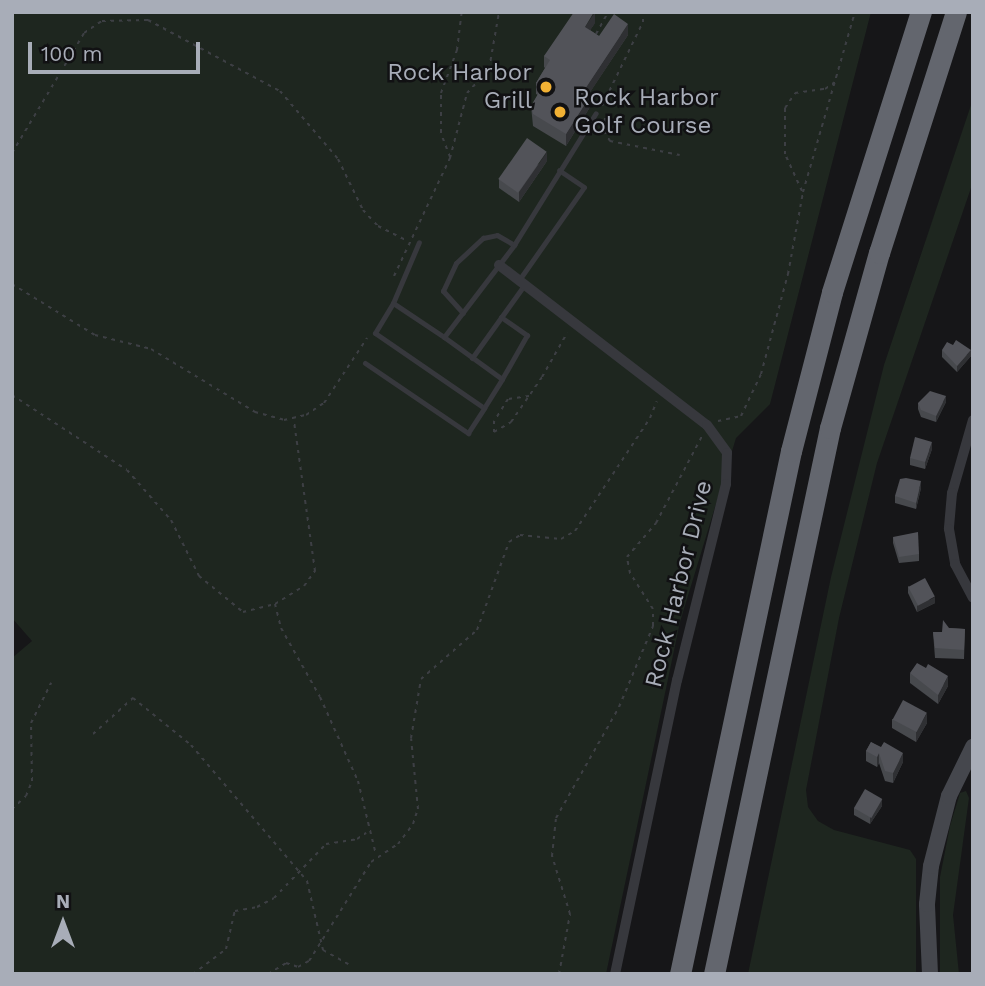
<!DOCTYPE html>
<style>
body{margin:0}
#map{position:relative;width:985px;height:986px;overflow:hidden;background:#161618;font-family:"Work Sans",sans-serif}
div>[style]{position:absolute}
.green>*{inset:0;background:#1e261f}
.path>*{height:2px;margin-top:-1px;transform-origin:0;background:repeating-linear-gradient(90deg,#3d3f44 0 3.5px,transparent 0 8.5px)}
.lane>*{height:5px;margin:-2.5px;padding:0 2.5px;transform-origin:2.5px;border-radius:2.5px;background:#37383d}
.street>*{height:10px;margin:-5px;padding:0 5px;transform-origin:5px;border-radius:5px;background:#37383d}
.secondary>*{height:16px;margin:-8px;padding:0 8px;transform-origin:8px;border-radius:8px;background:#45474d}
.highway>*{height:21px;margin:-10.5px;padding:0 10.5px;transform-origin:10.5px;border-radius:10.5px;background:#63666e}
.wall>*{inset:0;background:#47494d}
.shaded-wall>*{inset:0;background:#2f3033}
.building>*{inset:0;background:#525359;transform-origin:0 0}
.dots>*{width:19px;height:19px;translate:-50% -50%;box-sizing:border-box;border:4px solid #111113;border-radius:50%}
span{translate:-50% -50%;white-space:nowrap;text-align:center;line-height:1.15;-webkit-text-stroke:5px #111113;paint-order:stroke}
.poi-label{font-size:24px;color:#a8adb8}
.right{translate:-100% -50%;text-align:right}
.left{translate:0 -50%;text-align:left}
.street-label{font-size:24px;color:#a8adb8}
.frame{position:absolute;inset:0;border:14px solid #a8adb8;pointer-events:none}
.north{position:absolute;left:28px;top:888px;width:70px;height:70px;-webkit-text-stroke:5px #111113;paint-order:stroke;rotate:0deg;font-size:19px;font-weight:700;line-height:28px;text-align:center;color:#a8adb8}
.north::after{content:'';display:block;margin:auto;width:24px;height:32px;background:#a8adb8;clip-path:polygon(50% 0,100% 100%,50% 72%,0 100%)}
.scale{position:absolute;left:28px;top:42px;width:172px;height:32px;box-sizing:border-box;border:4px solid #a8adb8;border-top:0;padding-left:9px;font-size:21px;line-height:24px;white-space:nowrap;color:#a8adb8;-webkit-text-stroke:5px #111113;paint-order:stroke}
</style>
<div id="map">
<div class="green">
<i style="clip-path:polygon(12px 12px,871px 12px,770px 404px,736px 438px,680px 622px,606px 974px,12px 974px,12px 658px,32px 641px,12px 618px)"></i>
<i style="clip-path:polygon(973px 99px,973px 182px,877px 463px,839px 618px,806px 790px,808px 807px,818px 821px,834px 830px,910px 850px,916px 859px,916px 974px,748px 974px,831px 577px,884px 365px)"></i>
<i style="clip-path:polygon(966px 791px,969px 798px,953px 915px,959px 974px,940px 974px,940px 877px,950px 826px,960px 793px)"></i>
</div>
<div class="path">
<i style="left:596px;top:34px;width:25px;rotate:-61deg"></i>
<i style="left:602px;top:106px;width:93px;rotate:-64deg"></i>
<i style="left:643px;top:22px;width:10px;rotate:-90deg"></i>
<i style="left:605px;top:118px;width:13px;rotate:94deg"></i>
<i style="left:604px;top:131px;width:12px;rotate:59deg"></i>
<i style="left:610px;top:141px;width:71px;rotate:11.3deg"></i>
<i style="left:12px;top:153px;width:140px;rotate:-59deg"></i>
<i style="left:84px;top:33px;width:22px;rotate:-34deg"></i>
<i style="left:102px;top:21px;width:46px;rotate:-1.2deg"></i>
<i style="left:148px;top:20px;width:150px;rotate:28.3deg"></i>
<i style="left:280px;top:91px;width:89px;rotate:49.5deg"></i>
<i style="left:338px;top:159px;width:57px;rotate:63.9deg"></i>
<i style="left:363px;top:210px;width:22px;rotate:47deg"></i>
<i style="left:378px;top:226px;width:33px;rotate:27deg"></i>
<i style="left:450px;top:157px;width:26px;rotate:-111deg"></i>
<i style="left:441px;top:133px;width:40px;rotate:-90deg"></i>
<i style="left:441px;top:93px;width:46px;rotate:-69.6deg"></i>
<i style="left:457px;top:50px;width:38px;rotate:-83deg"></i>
<i style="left:802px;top:191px;width:41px;rotate:-114.7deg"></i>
<i style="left:785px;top:154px;width:46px;rotate:-90deg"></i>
<i style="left:785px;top:108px;width:18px;rotate:-56deg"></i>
<i style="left:795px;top:93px;width:30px;rotate:-8deg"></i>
<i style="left:825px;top:89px;width:12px;rotate:-35deg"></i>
<i style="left:394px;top:276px;width:131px;rotate:-64.6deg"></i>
<i style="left:450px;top:158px;width:67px;rotate:-75.3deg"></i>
<i style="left:467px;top:93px;width:33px;rotate:-47deg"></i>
<i style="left:489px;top:69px;width:58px;rotate:-80deg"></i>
<i style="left:12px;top:284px;width:97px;rotate:31.6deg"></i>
<i style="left:95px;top:335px;width:58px;rotate:14deg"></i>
<i style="left:151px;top:349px;width:122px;rotate:31.2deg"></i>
<i style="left:255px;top:412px;width:30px;rotate:15deg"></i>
<i style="left:284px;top:420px;width:23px;rotate:-13deg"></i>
<i style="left:306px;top:415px;width:22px;rotate:-34deg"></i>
<i style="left:324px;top:403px;width:78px;rotate:-56.5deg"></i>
<i style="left:12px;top:395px;width:137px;rotate:33.1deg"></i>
<i style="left:127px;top:470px;width:67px;rotate:48.7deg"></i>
<i style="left:171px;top:520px;width:63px;rotate:63.4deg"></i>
<i style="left:199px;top:576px;width:57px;rotate:39.3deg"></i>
<i style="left:243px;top:612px;width:33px;rotate:-14deg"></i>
<i style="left:275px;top:604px;width:34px;rotate:-32deg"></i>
<i style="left:304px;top:586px;width:19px;rotate:-54deg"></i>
<i style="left:315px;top:571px;width:151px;rotate:-98deg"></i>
<i style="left:529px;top:396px;width:21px;rotate:172deg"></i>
<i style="left:508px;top:399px;width:26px;rotate:122deg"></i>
<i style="left:494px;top:421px;width:11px;rotate:90deg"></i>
<i style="left:494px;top:432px;width:20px;rotate:-30deg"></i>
<i style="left:511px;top:422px;width:55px;rotate:-55.4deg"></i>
<i style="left:542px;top:377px;width:51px;rotate:-60.4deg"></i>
<i style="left:718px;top:421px;width:24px;rotate:-12deg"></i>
<i style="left:741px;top:416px;width:47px;rotate:-64.5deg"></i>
<i style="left:761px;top:374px;width:104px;rotate:-74.9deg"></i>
<i style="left:788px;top:274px;width:83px;rotate:-79.6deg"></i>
<i style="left:803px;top:192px;width:187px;rotate:-73.9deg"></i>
<i style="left:275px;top:604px;width:25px;rotate:76deg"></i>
<i style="left:281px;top:628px;width:79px;rotate:60.5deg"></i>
<i style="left:320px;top:697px;width:92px;rotate:65.7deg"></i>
<i style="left:358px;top:781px;width:76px;rotate:76.3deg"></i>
<i style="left:93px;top:734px;width:54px;rotate:-42deg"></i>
<i style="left:133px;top:698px;width:75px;rotate:39deg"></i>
<i style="left:191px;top:745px;width:179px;rotate:49.5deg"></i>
<i style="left:307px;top:881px;width:71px;rotate:76.9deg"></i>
<i style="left:323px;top:950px;width:29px;rotate:29deg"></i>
<i style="left:12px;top:809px;width:19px;rotate:-43deg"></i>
<i style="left:26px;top:796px;width:16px;rotate:-68deg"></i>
<i style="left:32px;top:781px;width:58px;rotate:-91deg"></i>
<i style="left:31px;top:723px;width:45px;rotate:-63.4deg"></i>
<i style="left:193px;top:974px;width:41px;rotate:-37.1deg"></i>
<i style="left:226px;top:949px;width:39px;rotate:-77deg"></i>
<i style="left:235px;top:911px;width:22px;rotate:-10deg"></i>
<i style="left:257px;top:907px;width:19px;rotate:-28deg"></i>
<i style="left:274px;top:898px;width:75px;rotate:-46.1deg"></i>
<i style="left:326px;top:844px;width:31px;rotate:-9deg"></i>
<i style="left:357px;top:839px;width:11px;rotate:-34deg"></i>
<i style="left:268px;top:974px;width:21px;rotate:-31deg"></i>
<i style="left:286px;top:963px;width:13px;rotate:18deg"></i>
<i style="left:298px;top:967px;width:13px;rotate:-29deg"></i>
<i style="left:309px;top:961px;width:117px;rotate:-57.9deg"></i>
<i style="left:371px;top:862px;width:32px;rotate:-34deg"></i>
<i style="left:398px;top:844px;width:25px;rotate:-53deg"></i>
<i style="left:413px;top:824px;width:16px;rotate:-72deg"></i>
<i style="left:418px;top:809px;width:71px;rotate:-95.6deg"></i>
<i style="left:411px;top:738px;width:60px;rotate:-80.4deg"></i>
<i style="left:421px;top:679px;width:74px;rotate:-41.2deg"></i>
<i style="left:477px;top:630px;width:94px;rotate:-70deg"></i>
<i style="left:509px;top:542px;width:13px;rotate:-32deg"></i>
<i style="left:520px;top:535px;width:41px;rotate:5.6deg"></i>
<i style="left:561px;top:539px;width:16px;rotate:-30deg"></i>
<i style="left:575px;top:531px;width:136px;rotate:-56.4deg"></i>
<i style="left:650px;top:418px;width:18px;rotate:-68deg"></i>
<i style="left:559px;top:974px;width:61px;rotate:-79.6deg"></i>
<i style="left:570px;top:914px;width:61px;rotate:-107.2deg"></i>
<i style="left:552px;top:856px;width:38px;rotate:-84deg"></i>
<i style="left:556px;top:818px;width:128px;rotate:-60.4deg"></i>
<i style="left:619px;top:707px;width:88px;rotate:-67.2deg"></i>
<i style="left:653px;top:626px;width:17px;rotate:-90deg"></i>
<i style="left:653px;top:609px;width:43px;rotate:-122.6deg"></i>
<i style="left:630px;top:573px;width:16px;rotate:-101deg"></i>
<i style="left:627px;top:557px;width:45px;rotate:-49.5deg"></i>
<i style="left:656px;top:523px;width:98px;rotate:-62.1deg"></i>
</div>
<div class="lane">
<i style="left:519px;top:280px;width:113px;rotate:-55deg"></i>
<i style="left:584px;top:187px;width:30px;rotate:-146deg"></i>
<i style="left:393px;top:303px;width:66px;rotate:-66.9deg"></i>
<i style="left:463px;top:313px;width:30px;rotate:-132deg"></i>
<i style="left:443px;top:291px;width:31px;rotate:-65deg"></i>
<i style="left:456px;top:263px;width:37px;rotate:-43deg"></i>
<i style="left:483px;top:238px;width:14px;rotate:-12deg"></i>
<i style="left:497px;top:235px;width:20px;rotate:30deg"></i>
<i style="left:501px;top:317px;width:32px;rotate:35deg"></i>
<i style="left:527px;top:335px;width:51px;rotate:119.6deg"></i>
<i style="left:444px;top:337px;width:61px;rotate:-146.3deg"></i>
<i style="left:393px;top:303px;width:35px;rotate:121deg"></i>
<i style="left:375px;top:333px;width:132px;rotate:34.5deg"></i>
<i style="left:484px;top:408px;width:34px;rotate:-58deg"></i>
<i style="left:502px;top:379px;width:72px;rotate:-144.1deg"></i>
<i style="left:444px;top:337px;width:116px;rotate:-52.7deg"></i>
<i style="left:514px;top:245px;width:155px;rotate:-58.2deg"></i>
<i style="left:472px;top:358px;width:91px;rotate:-54.4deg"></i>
<i style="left:365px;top:363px;width:125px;rotate:34.2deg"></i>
<i style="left:468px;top:433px;width:30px;rotate:-57deg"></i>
</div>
<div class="street">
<i style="left:499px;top:265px;width:262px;rotate:37.6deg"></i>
<i style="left:707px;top:425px;width:34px;rotate:54deg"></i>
<i style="left:727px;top:453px;width:31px;rotate:92deg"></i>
<i style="left:726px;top:484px;width:202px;rotate:104deg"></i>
<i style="left:677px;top:680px;width:300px;rotate:101.9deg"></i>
<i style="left:973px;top:420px;width:76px;rotate:106deg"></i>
<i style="left:952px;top:493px;width:36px;rotate:95deg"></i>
<i style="left:949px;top:529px;width:36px;rotate:80deg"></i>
<i style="left:955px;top:564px;width:38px;rotate:62deg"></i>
</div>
<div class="secondary">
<i style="left:930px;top:974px;width:70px;rotate:-92.5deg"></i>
<i style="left:927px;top:904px;width:38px;rotate:-84deg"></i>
<i style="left:931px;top:866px;width:72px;rotate:-75.6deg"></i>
<i style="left:949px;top:796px;width:55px;rotate:-63.9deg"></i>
</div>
<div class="highway">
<i style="left:680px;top:974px;width:535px;rotate:-78.02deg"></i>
<i style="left:791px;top:451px;width:164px;rotate:-75.5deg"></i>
<i style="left:832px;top:292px;width:294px;rotate:-72.4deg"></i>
<i style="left:714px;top:974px;width:558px;rotate:-78.01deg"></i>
<i style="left:830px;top:428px;width:182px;rotate:-74.4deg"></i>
<i style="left:879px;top:253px;width:253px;rotate:-72.3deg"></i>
</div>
<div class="wall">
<i style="clip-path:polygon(595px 23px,590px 30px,599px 36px,628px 35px,588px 95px,590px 107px,566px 146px,533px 126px,531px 106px,538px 95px,536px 94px,536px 83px,545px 68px,544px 67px,544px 56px)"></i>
<i style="clip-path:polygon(547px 161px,519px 202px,499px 188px,499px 179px)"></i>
<i style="clip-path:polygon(942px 350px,971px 356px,957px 372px,942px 357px)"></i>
<i style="clip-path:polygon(946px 402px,936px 422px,921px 417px,918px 409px,918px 403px)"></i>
<i style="clip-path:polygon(932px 449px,925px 469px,910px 465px,910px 458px)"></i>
<i style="clip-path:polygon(921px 488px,916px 509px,895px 503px,895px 496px)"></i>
<i style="clip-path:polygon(893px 537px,919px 554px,919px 561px,899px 563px,893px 543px)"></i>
<i style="clip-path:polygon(908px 586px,935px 603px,917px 612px,908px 593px)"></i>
<i style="clip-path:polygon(949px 628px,965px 629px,964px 659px,935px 658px,933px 632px,942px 632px)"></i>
<i style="clip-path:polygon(910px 673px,948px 686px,938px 704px,910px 683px)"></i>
<i style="clip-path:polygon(892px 719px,927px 723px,916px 742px,892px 728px)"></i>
<i style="clip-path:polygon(871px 742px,903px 762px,893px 783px,885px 781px,879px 763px,877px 767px,866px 761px,866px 751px)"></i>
<i style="clip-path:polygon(882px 806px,870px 824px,854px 815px,854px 808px)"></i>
</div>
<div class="shaded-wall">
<i style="clip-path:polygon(595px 12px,595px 23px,585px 38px,585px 27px)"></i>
<i style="clip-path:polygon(628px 24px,628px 35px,583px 103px,583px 92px)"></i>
<i style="clip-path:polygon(590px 96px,590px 107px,566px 146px,566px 134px)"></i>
<i style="clip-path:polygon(547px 152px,547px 161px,519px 202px,519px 192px)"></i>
<i style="clip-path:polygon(971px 350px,971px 356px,957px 372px,957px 366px)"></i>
<i style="clip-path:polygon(946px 396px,946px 402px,936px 422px,936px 416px)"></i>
<i style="clip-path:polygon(932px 442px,932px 449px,925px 469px,925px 462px)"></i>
<i style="clip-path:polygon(921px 481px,921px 488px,916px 509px,916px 503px)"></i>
<i style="clip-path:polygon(935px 597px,935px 603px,917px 612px,917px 606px)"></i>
<i style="clip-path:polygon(948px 676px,948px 686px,938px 704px,938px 695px)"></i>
<i style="clip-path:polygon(927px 713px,927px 723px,916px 742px,916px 732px)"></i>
<i style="clip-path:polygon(879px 753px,879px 763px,877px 767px,877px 757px)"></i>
<i style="clip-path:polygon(903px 753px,903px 762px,893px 783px,893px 773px)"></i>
<i style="clip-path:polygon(882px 799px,882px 806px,870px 824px,870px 817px)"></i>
</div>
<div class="building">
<i style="clip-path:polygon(574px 12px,594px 12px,585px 27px,599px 36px,614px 14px,628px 24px,583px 92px,590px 96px,566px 134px,533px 114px,531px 106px,542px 87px,536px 83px,550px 60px,544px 56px)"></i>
<i style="left:527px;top:138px;width:24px;height:50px;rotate:35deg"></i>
<i style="clip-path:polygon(956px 340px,971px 350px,957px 366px,942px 350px,947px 342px,953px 345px)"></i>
<i style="clip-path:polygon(930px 391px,946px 396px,936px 416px,921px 410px,918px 403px)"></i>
<i style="clip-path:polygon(915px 437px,932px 442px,925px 462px,910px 458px)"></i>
<i style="clip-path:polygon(906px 478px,921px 481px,916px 503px,895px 496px,900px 479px)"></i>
<i style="clip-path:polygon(918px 532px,919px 554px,899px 557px,893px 537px)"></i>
<i style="left:925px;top:578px;width:21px;height:19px;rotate:62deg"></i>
<i style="clip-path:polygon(943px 620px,949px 628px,965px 629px,964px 650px,935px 648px,933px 632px,942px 632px)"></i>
<i style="clip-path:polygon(917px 663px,926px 668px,928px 664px,948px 676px,938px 695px,910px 673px)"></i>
<i style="left:903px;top:700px;width:27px;height:22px;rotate:28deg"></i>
<i style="clip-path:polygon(871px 742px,881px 747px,884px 742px,903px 753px,893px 773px,885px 771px,879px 753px,877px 757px,866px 751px)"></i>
<i style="left:865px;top:789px;width:20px;height:22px;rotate:30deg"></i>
</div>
<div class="dots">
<i style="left:546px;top:87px;background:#f2b134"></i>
<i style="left:560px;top:112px;background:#f2b134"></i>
</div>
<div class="poi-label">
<span class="right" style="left:532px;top:87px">Rock Harbor<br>Grill</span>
<span class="left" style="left:574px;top:112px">Rock Harbor<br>Golf Course</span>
</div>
<div class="street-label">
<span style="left:679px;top:584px;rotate:-76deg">Rock Harbor Drive</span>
</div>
<div class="frame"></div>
<div class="north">N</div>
<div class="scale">100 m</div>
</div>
